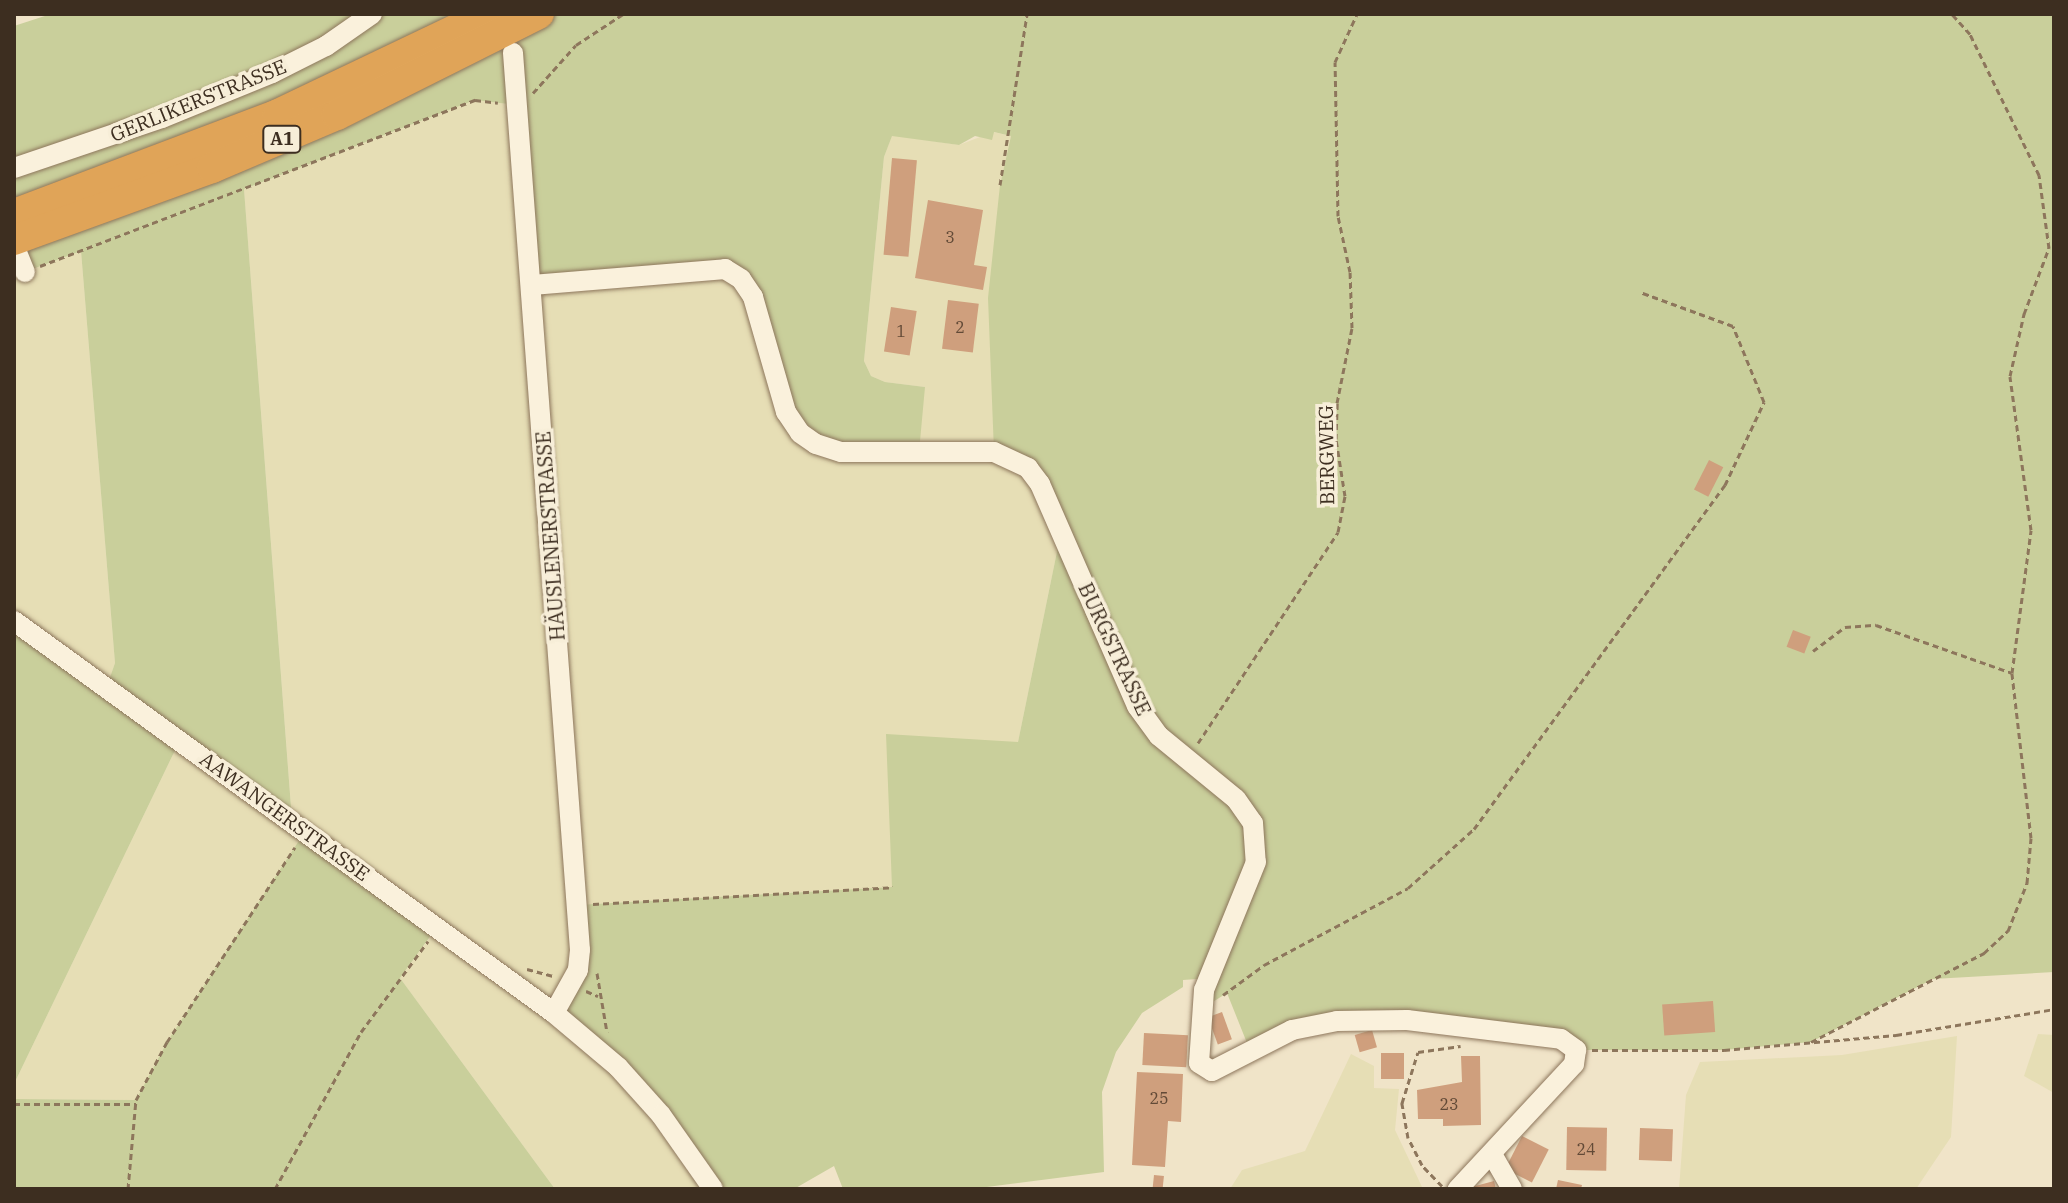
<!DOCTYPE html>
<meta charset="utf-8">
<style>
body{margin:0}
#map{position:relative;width:2068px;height:1203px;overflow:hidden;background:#f0e4c8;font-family:"IBM Plex Serif",serif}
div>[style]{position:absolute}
.farmland>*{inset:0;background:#e6deb5}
.green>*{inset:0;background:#c9cf9b}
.building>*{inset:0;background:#cf9f7d;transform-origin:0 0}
.path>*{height:3px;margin-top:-1.5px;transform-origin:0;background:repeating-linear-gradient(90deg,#8d765c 0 6px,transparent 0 10px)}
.roads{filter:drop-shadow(0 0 2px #8d765c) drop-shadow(0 0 2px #8d765c)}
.minor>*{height:20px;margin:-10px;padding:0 10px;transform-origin:10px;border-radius:10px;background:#faf1dc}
.highway>*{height:30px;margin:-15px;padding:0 15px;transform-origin:15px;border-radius:15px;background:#e0a458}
span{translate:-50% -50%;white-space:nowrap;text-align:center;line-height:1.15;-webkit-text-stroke:7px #f7eed8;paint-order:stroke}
.number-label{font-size:16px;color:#624a37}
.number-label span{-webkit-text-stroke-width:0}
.shield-label span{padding:2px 6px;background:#f7eed8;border:2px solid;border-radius:6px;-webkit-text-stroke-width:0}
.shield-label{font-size:18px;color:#3d2e20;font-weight:700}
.street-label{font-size:20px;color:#3d2e20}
.frame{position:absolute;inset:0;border:16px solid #3d2e20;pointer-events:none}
</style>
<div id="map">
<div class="farmland">
<i style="clip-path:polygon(475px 100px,517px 105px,707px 267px,741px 279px,786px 412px,925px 387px,885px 382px,871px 376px,864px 361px,884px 157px,892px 135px,959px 145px,993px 132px,1011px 136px,1000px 185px,994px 452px,1012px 456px,1061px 532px,1018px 742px,893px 887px,578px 905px,618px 1067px,713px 1189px,555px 1189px,400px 978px,437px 928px,167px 1042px,136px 1100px,14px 1099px,14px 1084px,180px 740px,292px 819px,244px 189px)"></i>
<i style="clip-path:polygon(81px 251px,115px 663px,107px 687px,14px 621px,14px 276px)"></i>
<i style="clip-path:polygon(2038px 1034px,2054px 1035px,2054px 1093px,2024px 1076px)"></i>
<i style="clip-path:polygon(1957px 1036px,1951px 1137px,1916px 1189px,1679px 1189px,1686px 1095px,1700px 1062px,1842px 1055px)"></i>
<i style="clip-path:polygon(1351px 1054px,1374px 1066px,1374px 1088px,1399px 1089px,1395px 1130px,1423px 1189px,1230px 1189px,1242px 1170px,1305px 1151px)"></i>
</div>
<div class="green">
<i style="clip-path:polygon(51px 14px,2054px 14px,2054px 972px,1933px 979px,1811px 1042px,1724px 1050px,1576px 1050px,1336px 1021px,1249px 1048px,1227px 993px,1200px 1010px,1204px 990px,1197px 979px,1183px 980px,1183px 987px,1142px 1013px,1116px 1052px,1102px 1092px,1104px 1172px,971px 1189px,843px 1189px,834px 1166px,794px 1189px,713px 1189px,702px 1170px,554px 1013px,564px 998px,577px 905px,892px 887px,886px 734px,1018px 742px,1061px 532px,1040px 484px,994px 452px,988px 298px,1000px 185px,1011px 136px,994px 132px,992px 140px,975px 136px,959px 145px,892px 136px,884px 157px,864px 361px,871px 376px,885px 382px,925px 387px,919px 452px,841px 452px,800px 433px,753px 297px,725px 269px,532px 285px,517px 105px,475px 100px,244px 189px,292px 820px,180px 740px,14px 1084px,14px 621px,107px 686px,115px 663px,81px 251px,14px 276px,14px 26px)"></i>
<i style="clip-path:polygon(306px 830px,437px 927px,400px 978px,555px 1189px,14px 1189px,14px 1099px,136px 1100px,167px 1042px)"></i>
</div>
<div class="building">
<i style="left:892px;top:158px;width:25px;height:97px;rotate:5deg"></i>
<i style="clip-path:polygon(928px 200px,983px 210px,974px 265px,987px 267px,983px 290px,915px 278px)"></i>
<i style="left:948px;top:300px;width:31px;height:49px;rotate:7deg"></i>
<i style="left:891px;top:307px;width:26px;height:45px;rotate:9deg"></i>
<i style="left:1709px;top:460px;width:16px;height:33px;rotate:27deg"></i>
<i style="left:1793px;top:630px;width:19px;height:18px;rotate:21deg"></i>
<i style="left:1713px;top:1001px;width:31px;height:51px;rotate:86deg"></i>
<i style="left:1222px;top:1012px;width:29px;height:15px;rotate:70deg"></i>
<i style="left:1372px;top:1030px;width:18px;height:18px;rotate:74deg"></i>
<i style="left:1144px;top:1033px;width:44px;height:32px;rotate:3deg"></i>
<i style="left:1381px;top:1053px;width:23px;height:26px"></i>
<i style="clip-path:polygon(1461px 1056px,1480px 1056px,1481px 1125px,1443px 1126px,1443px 1119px,1418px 1119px,1417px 1090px,1462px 1082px)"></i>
<i style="clip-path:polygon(1137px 1072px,1183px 1074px,1181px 1122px,1168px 1121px,1165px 1167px,1132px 1165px)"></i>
<i style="left:1567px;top:1127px;width:40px;height:43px;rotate:1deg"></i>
<i style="left:1640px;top:1128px;width:33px;height:32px;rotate:2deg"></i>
<i style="left:1522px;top:1136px;width:30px;height:37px;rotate:27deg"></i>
<i style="left:1154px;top:1175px;width:10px;height:13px;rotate:6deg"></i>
<i style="clip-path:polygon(1558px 1180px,1582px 1185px,1581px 1189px,1556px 1189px)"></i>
<i style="clip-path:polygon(1494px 1181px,1496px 1189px,1468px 1189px,1468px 1188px)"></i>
</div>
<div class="path">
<i style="left:533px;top:93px;width:64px;rotate:-48.1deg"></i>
<i style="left:576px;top:45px;width:56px;rotate:-33.4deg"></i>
<i style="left:1000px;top:185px;width:173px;rotate:-81deg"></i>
<i style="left:40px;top:266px;width:466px;rotate:-20.9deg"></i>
<i style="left:475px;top:100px;width:23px;rotate:7deg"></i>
<i style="left:1813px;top:651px;width:40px;rotate:-37deg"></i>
<i style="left:1845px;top:627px;width:31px;rotate:-4deg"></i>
<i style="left:1876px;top:625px;width:144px;rotate:19.4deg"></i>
<i style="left:1198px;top:743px;width:253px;rotate:-56.4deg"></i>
<i style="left:1338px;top:532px;width:37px;rotate:-79deg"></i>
<i style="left:1345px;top:496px;width:58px;rotate:-99deg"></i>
<i style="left:1336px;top:439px;width:36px;rotate:-88deg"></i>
<i style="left:1337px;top:403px;width:76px;rotate:-78.7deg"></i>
<i style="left:1352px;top:328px;width:56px;rotate:-92deg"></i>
<i style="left:1350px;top:272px;width:57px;rotate:-102.1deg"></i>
<i style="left:1338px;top:216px;width:154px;rotate:-91.1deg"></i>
<i style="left:1335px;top:62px;width:53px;rotate:-65.4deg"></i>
<i style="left:593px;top:904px;width:300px;rotate:-3.2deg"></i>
<i style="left:527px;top:969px;width:28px;rotate:15deg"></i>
<i style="left:597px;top:973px;width:60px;rotate:80.4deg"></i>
<i style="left:586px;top:991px;width:13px;rotate:23deg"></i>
<i style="left:1223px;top:995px;width:51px;rotate:-36.2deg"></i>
<i style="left:1264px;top:965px;width:163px;rotate:-28.1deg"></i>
<i style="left:1408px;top:888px;width:89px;rotate:-41.8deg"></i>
<i style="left:1474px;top:829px;width:426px;rotate:-53.9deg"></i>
<i style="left:1725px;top:485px;width:92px;rotate:-64.8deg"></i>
<i style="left:1764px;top:402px;width:82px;rotate:-112.2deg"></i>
<i style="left:1733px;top:326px;width:99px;rotate:-159.9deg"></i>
<i style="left:1811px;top:1042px;width:195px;rotate:-27.2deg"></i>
<i style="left:1984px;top:953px;width:33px;rotate:-43deg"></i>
<i style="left:2008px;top:931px;width:52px;rotate:-68.4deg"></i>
<i style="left:2027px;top:883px;width:45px;rotate:-84.9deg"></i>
<i style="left:2031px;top:838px;width:166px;rotate:-96.6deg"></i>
<i style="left:2012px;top:673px;width:144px;rotate:-82.4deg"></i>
<i style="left:2031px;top:530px;width:155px;rotate:-97.8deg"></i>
<i style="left:2010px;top:376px;width:64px;rotate:-77.3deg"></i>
<i style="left:2024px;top:314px;width:71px;rotate:-69.3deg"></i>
<i style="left:2049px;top:248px;width:74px;rotate:-97.8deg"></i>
<i style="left:2039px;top:175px;width:157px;rotate:-116.1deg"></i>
<i style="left:1970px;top:34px;width:27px;rotate:-132deg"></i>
<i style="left:1592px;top:1050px;width:132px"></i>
<i style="left:1724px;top:1050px;width:173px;rotate:-5deg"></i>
<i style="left:1896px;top:1035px;width:160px;rotate:-9.3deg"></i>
<i style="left:14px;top:1104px;width:122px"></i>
<i style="left:1442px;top:1186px;width:29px;rotate:-134deg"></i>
<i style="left:1422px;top:1165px;width:30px;rotate:-117deg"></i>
<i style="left:1408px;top:1138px;width:36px;rotate:-100deg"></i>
<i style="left:1402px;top:1103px;width:53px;rotate:-72.6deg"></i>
<i style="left:1418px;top:1052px;width:43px;rotate:-7.9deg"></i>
<i style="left:128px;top:1189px;width:89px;rotate:-84.9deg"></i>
<i style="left:136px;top:1100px;width:66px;rotate:-61.9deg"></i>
<i style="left:167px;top:1042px;width:233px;rotate:-56.7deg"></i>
<i style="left:275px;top:1189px;width:179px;rotate:-61.3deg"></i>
<i style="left:361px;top:1032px;width:113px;rotate:-53.6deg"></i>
</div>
<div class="roads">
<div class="minor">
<i style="left:513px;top:53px;width:899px;rotate:85.73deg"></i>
<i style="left:580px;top:950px;width:20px;rotate:96deg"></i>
<i style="left:578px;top:970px;width:49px;rotate:119.2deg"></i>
<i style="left:14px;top:168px;width:156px;rotate:-18.7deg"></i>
<i style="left:162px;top:118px;width:119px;rotate:-22.2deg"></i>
<i style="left:272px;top:73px;width:60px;rotate:-26.6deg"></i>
<i style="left:326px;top:46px;width:56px;rotate:-34.8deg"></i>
<i style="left:14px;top:245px;width:29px;rotate:68deg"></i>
<i style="left:532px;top:285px;width:194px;rotate:-4.7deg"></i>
<i style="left:725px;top:269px;width:19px;rotate:32deg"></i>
<i style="left:741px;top:279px;width:22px;rotate:56deg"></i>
<i style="left:753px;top:297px;width:120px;rotate:74deg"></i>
<i style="left:786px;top:412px;width:25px;rotate:56deg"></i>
<i style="left:800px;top:433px;width:19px;rotate:35deg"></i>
<i style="left:816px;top:444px;width:26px;rotate:18deg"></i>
<i style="left:841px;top:452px;width:153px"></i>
<i style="left:994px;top:452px;width:38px;rotate:25deg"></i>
<i style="left:1028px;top:468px;width:20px;rotate:53deg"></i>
<i style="left:1040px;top:484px;width:242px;rotate:66.4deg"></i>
<i style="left:1137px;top:706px;width:37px;rotate:54deg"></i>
<i style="left:1159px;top:736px;width:99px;rotate:39.3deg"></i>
<i style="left:1236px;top:799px;width:29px;rotate:55deg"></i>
<i style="left:1253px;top:823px;width:39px;rotate:86deg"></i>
<i style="left:1256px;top:862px;width:138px;rotate:112.1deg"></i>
<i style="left:1204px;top:990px;width:73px;rotate:93.9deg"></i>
<i style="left:1199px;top:1063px;width:15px;rotate:32deg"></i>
<i style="left:1212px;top:1071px;width:90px;rotate:-27.1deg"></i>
<i style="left:1292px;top:1030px;width:46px;rotate:-11.3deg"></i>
<i style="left:1337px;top:1021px;width:70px;rotate:-0.8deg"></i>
<i style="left:1407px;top:1020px;width:155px;rotate:7deg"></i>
<i style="left:1561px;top:1039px;width:19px;rotate:36deg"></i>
<i style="left:1576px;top:1050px;width:14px;rotate:98deg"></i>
<i style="left:1574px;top:1064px;width:171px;rotate:132.9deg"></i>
<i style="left:14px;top:621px;width:667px;rotate:35.98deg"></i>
<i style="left:554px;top:1013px;width:84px;rotate:40.2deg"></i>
<i style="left:618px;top:1067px;width:64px;rotate:48.1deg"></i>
<i style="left:661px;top:1115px;width:90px;rotate:54.9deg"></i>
<i style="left:1493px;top:1156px;width:38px;rotate:60deg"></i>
</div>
<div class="highway">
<i style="left:14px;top:214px;width:282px;rotate:-20.7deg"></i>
<i style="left:278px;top:114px;width:233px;rotate:-25.5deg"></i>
<i style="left:14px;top:240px;width:211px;rotate:-20deg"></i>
<i style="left:212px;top:168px;width:136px;rotate:-23deg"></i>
<i style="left:337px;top:115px;width:226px;rotate:-26.6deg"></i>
</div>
</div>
<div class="number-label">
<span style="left:950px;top:237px">3</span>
<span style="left:960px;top:327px">2</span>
<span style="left:901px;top:331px">1</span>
<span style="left:1159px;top:1098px">25</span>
<span style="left:1449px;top:1104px">23</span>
<span style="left:1586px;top:1149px">24</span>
</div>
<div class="shield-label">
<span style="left:282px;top:139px">A1</span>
</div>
<div class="street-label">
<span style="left:198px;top:100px;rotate:-22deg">GERLIKERSTRASSE</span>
<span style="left:1326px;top:455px;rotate:-91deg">BERGWEG</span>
<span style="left:550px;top:536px;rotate:-94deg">HÄUSLENERSTRASSE</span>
<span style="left:1115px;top:649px;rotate:65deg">BURGSTRASSE</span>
<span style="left:285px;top:816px;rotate:36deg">AAWANGERSTRASSE</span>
</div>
<div class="frame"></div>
</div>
